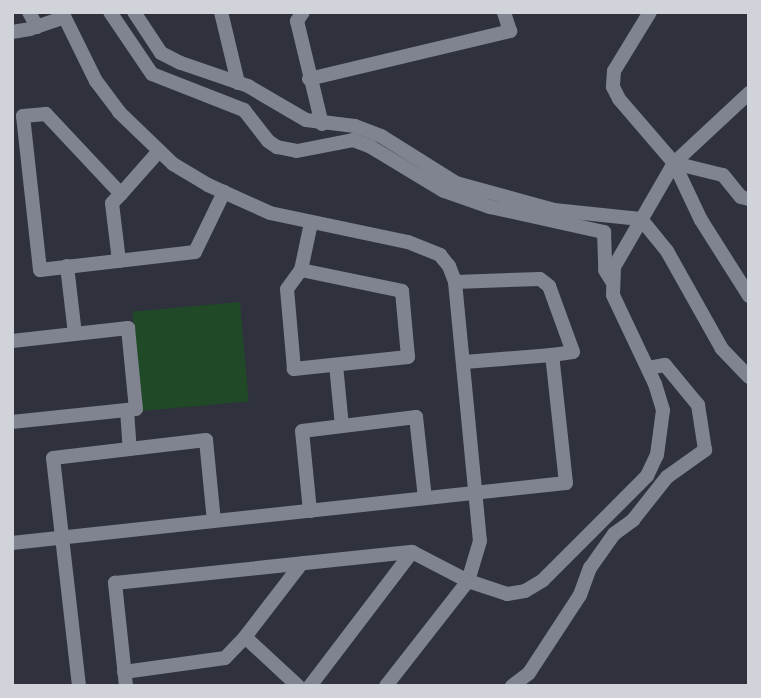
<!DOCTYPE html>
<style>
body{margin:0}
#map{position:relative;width:761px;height:698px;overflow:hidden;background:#2f313d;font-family:"Golos Text",sans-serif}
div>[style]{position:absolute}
.green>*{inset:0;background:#204928;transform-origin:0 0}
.minor>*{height:14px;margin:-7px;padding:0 7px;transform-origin:7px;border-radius:7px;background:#808390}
span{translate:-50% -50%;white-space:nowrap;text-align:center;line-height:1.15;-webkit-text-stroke:7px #18191f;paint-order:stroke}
.frame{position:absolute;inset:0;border:14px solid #d1d3da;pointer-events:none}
</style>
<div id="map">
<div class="green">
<i style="left:240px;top:302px;width:100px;height:108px;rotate:85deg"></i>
</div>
<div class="minor">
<i style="left:29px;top:12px;width:17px;rotate:62deg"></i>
<i style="left:62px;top:12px;width:77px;rotate:63.8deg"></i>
<i style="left:96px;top:81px;width:39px;rotate:53deg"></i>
<i style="left:119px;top:112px;width:75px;rotate:43.9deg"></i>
<i style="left:173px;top:164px;width:41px;rotate:31deg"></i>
<i style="left:208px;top:185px;width:68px;rotate:24.3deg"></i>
<i style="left:270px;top:213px;width:141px;rotate:11.9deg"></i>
<i style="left:408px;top:242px;width:35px;rotate:22deg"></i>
<i style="left:440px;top:255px;width:14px;rotate:51deg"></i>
<i style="left:449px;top:266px;width:17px;rotate:69deg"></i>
<i style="left:455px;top:282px;width:260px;rotate:84.5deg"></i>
<i style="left:480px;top:541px;width:42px;rotate:106.7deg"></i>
<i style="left:468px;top:581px;width:133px;rotate:128deg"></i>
<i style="left:110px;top:12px;width:75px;rotate:55.9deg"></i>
<i style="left:152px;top:74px;width:99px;rotate:21.4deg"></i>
<i style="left:244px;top:110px;width:39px;rotate:52deg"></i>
<i style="left:268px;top:141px;width:11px;rotate:34deg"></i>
<i style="left:277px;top:147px;width:20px;rotate:11deg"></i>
<i style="left:297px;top:151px;width:57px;rotate:-11.1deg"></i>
<i style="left:353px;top:140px;width:19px;rotate:21deg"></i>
<i style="left:371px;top:147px;width:85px;rotate:31.1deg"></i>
<i style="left:444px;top:191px;width:49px;rotate:19.2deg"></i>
<i style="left:490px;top:207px;width:117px;rotate:12.4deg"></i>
<i style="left:604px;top:232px;width:38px;rotate:88deg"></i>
<i style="left:605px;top:270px;width:13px;rotate:58deg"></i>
<i style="left:134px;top:12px;width:49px;rotate:56.6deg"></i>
<i style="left:161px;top:53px;width:22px;rotate:27deg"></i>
<i style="left:181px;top:63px;width:71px;rotate:18.9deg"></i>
<i style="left:248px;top:86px;width:67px;rotate:30.4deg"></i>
<i style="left:306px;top:120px;width:49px;rotate:7deg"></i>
<i style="left:355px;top:126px;width:28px;rotate:21deg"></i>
<i style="left:381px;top:136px;width:89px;rotate:32.1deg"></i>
<i style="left:456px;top:183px;width:102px;rotate:15.4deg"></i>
<i style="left:554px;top:210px;width:87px;rotate:5.9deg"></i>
<i style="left:641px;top:219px;width:41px;rotate:50.9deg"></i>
<i style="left:667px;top:251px;width:112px;rotate:60.7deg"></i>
<i style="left:722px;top:349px;width:39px;rotate:46deg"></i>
<i style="left:221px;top:12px;width:73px;rotate:76.5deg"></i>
<i style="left:303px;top:12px;width:11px;rotate:124deg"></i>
<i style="left:297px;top:21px;width:106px;rotate:76.4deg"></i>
<i style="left:650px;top:12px;width:69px;rotate:121.4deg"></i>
<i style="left:614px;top:71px;width:16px;rotate:94deg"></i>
<i style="left:613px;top:87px;width:13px;rotate:63deg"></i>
<i style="left:619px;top:99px;width:84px;rotate:49.3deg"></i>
<i style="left:674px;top:163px;width:63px;rotate:64.7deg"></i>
<i style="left:701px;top:220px;width:90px;rotate:57.7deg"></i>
<i style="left:12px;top:32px;width:18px;rotate:-9deg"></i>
<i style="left:30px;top:29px;width:36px;rotate:-19deg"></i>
<i style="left:309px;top:79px;width:207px;rotate:-13.4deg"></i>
<i style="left:510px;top:31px;width:20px;rotate:-108deg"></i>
<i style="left:159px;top:151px;width:57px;rotate:131.5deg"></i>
<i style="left:121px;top:194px;width:110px;rotate:-133.2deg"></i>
<i style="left:46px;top:114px;width:23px;rotate:175deg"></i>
<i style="left:23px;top:116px;width:155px;rotate:83.7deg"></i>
<i style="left:40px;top:270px;width:156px;rotate:-6.6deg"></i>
<i style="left:195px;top:252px;width:67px;rotate:-64.2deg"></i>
<i style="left:674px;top:163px;width:50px;rotate:13.8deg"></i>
<i style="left:723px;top:175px;width:28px;rotate:51deg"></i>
<i style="left:741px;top:197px;width:8px;rotate:14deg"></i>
<i style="left:119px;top:261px;width:58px;rotate:-96.9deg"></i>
<i style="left:112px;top:203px;width:13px;rotate:-45deg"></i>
<i style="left:67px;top:266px;width:68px;rotate:83.3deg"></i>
<i style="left:301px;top:270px;width:103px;rotate:11.7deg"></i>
<i style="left:402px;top:291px;width:66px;rotate:84.8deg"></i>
<i style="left:408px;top:357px;width:115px;rotate:174deg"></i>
<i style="left:294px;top:369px;width:80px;rotate:-95deg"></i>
<i style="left:287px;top:289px;width:24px;rotate:-54deg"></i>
<i style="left:301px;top:270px;width:48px;rotate:-78deg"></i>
<i style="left:12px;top:341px;width:117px;rotate:-6.4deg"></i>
<i style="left:128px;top:328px;width:81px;rotate:84.4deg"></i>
<i style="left:136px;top:409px;width:125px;rotate:174deg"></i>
<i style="left:464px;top:362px;width:88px;rotate:-4.5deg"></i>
<i style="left:336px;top:365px;width:61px;rotate:84.4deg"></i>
<i style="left:127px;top:410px;width:39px;rotate:86deg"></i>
<i style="left:310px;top:511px;width:80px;rotate:-95.7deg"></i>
<i style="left:302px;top:431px;width:115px;rotate:-7deg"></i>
<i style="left:416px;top:417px;width:81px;rotate:83.7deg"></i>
<i style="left:12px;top:543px;width:557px;rotate:-6.18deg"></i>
<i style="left:566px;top:483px;width:129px;rotate:-96.2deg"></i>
<i style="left:552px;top:355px;width:21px;rotate:-8deg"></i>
<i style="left:573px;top:352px;width:70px;rotate:-110deg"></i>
<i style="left:549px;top:286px;width:11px;rotate:-142deg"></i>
<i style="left:540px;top:279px;width:85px;rotate:178deg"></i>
<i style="left:124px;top:672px;width:102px;rotate:-7.9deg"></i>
<i style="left:225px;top:658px;width:29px;rotate:-46deg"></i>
<i style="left:79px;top:686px;width:229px;rotate:-96.5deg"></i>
<i style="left:53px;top:458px;width:154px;rotate:-6.7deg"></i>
<i style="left:206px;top:440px;width:81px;rotate:84.4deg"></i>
<i style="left:126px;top:686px;width:104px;rotate:-96.1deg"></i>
<i style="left:115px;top:583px;width:299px;rotate:-6deg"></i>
<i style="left:412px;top:552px;width:63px;rotate:27.4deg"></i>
<i style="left:468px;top:581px;width:41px;rotate:18.4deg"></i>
<i style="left:507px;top:594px;width:18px;rotate:-9deg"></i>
<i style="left:525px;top:591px;width:21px;rotate:-31deg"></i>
<i style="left:543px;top:580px;width:147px;rotate:-45deg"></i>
<i style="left:647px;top:476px;width:23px;rotate:-65deg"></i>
<i style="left:657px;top:455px;width:45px;rotate:-82.4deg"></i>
<i style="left:663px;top:410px;width:27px;rotate:-107deg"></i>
<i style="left:655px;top:384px;width:98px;rotate:-115.3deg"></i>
<i style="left:613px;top:295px;width:28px;rotate:-88deg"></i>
<i style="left:614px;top:267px;width:120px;rotate:-60deg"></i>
<i style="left:674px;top:163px;width:103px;rotate:-43deg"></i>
<i style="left:298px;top:686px;width:72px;rotate:-137.2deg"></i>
<i style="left:245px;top:637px;width:93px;rotate:-52.4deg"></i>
<i style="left:310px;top:686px;width:168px;rotate:-52.7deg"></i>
<i style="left:512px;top:686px;width:21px;rotate:-37deg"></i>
<i style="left:529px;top:673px;width:93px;rotate:-56.8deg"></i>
<i style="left:580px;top:595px;width:29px;rotate:-70deg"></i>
<i style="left:590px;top:568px;width:42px;rotate:-54.8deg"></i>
<i style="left:614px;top:534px;width:24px;rotate:-36deg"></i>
<i style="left:633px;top:520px;width:55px;rotate:-51.7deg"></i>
<i style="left:667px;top:477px;width:47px;rotate:-35.4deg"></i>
<i style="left:705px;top:450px;width:46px;rotate:-98.8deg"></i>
<i style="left:698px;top:405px;width:52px;rotate:-129.5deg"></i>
<i style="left:665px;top:365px;width:17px;rotate:170deg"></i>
</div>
<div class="frame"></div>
</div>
